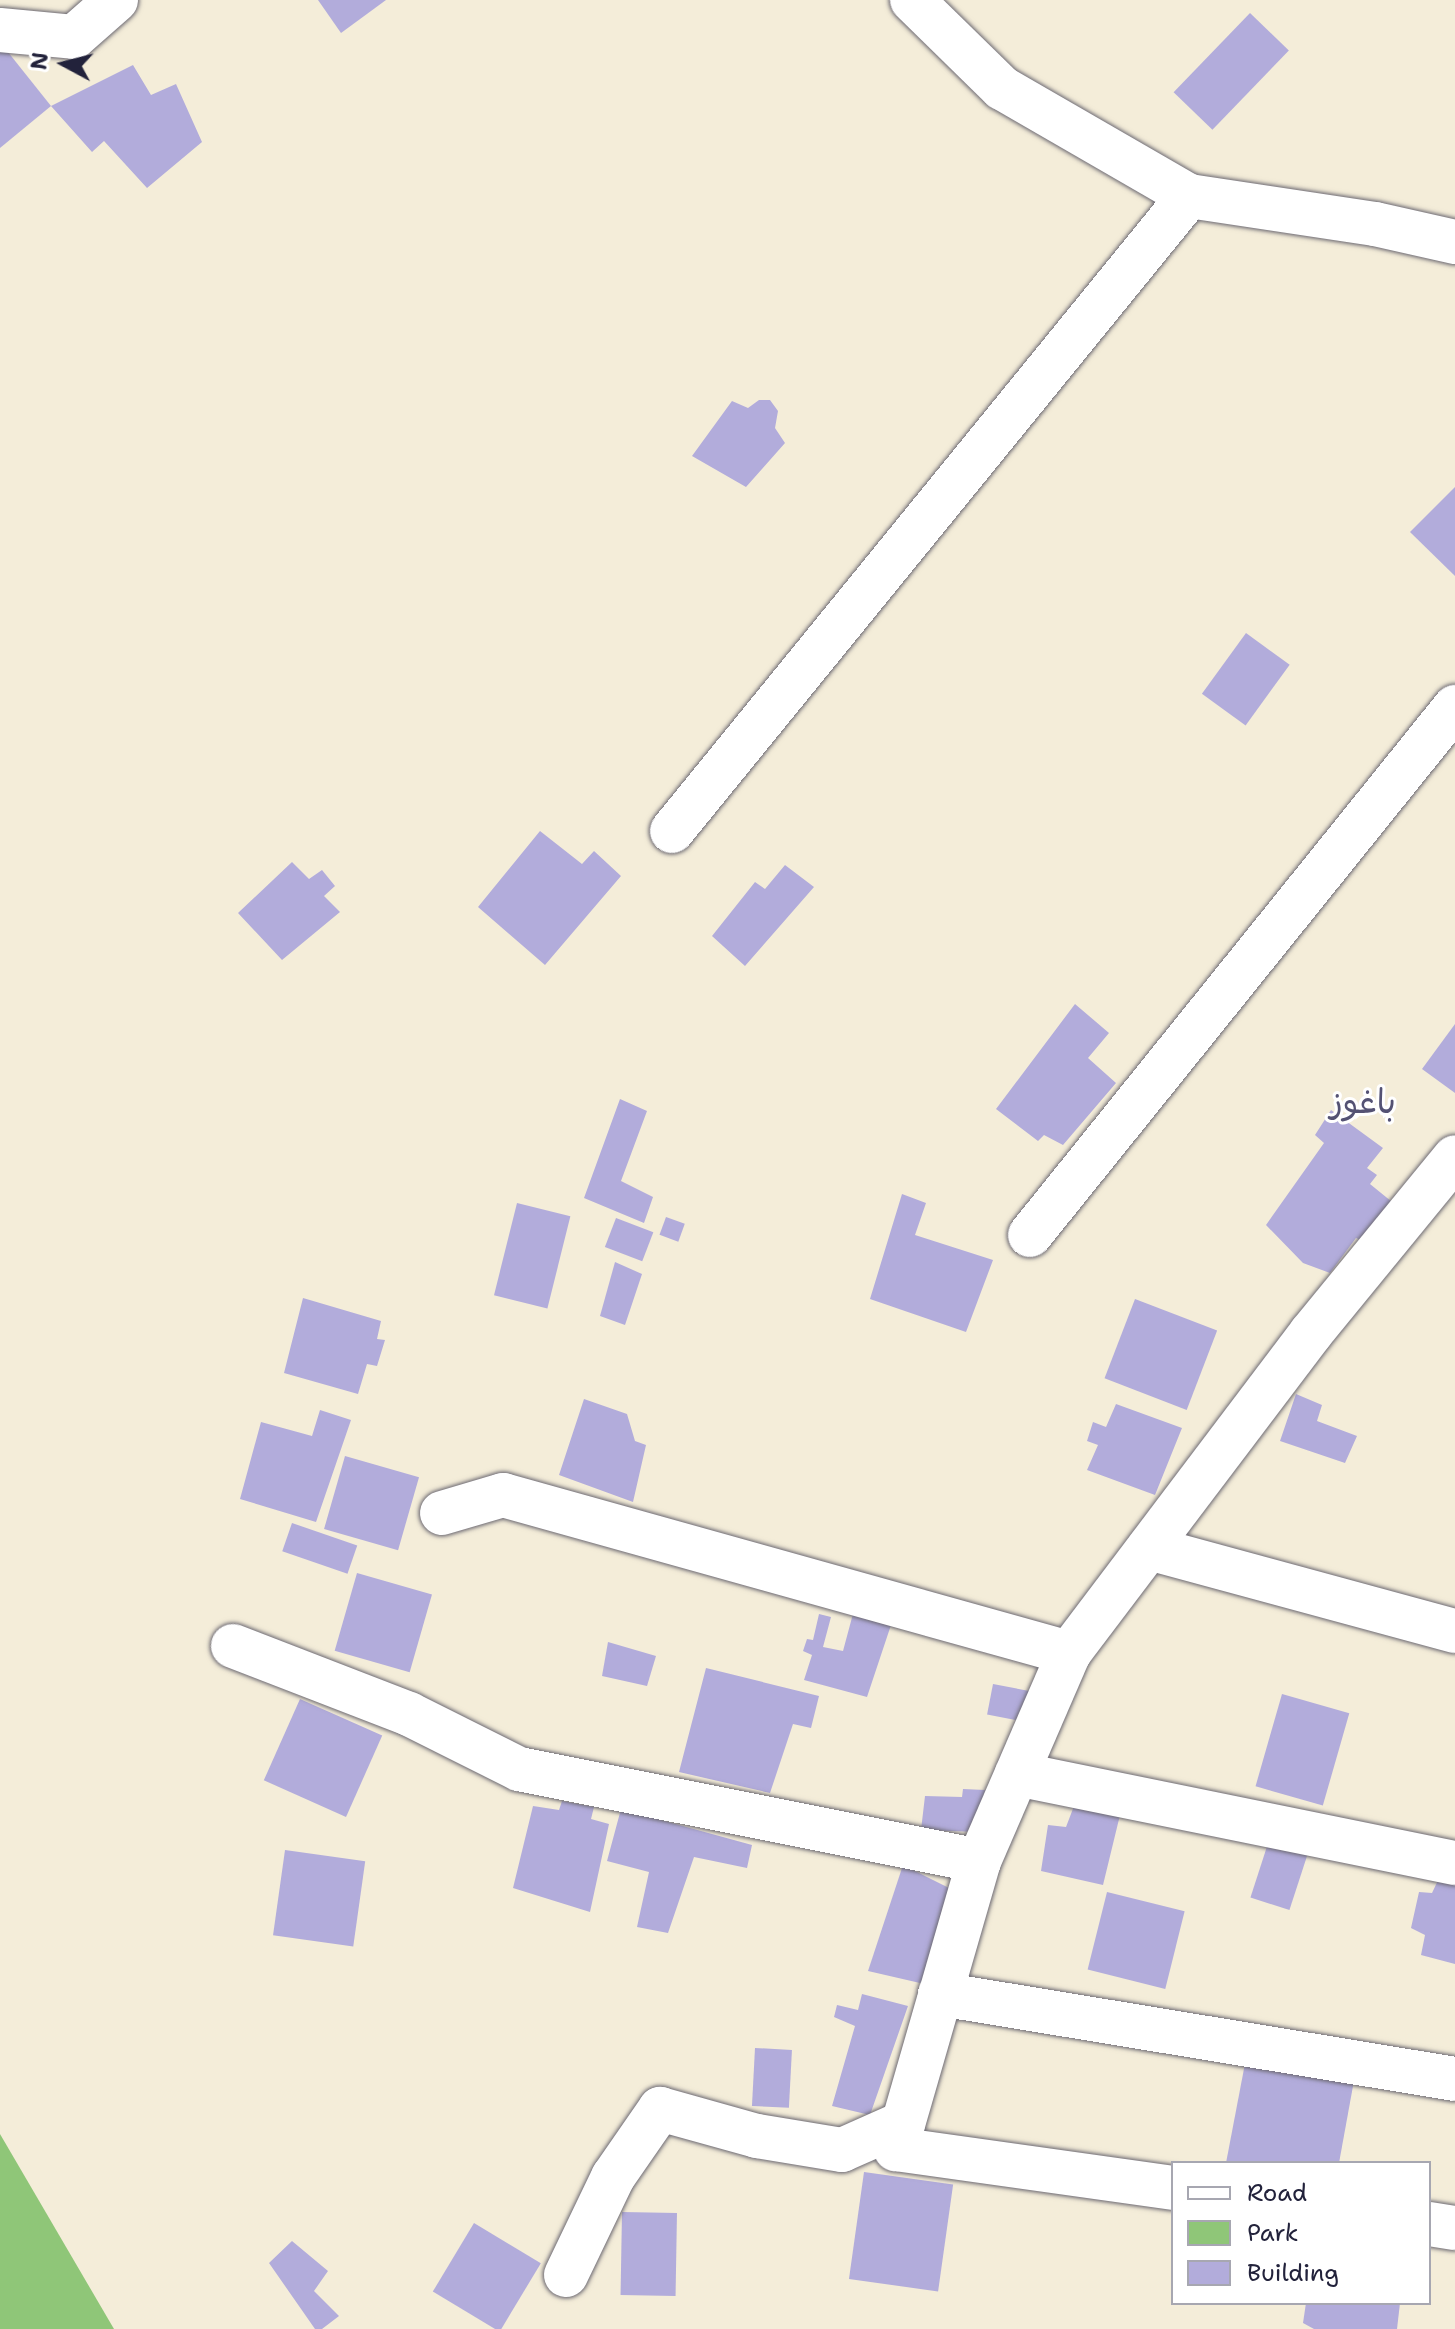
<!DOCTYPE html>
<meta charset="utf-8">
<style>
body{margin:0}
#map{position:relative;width:1455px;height:2329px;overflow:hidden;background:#f4edd9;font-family:"Shantell Sans","Playpen Sans Arabic",sans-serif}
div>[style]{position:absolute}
.green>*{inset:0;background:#8fc678}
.building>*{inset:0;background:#b2acdb;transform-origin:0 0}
.roads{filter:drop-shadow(0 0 2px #6c6972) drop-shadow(0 0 2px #6c6972)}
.minor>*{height:44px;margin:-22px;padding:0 22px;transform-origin:22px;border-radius:22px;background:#fff}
span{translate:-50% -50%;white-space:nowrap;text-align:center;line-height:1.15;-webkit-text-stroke:6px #fff;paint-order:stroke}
.quarter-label{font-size:34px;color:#545273}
.legend{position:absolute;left:1171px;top:2161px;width:260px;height:144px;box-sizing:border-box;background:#fff;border:2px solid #a7a7b1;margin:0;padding:10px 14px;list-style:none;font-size:24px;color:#22223b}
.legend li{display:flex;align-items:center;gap:16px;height:40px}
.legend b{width:40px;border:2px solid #a7a7b1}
.north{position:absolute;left:24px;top:24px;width:80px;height:80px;-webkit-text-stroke:6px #fff;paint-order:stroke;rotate:277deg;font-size:22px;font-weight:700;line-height:32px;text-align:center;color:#22223b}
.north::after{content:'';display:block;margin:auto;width:28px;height:36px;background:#22223b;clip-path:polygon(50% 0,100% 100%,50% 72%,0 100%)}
</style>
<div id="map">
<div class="green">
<i style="clip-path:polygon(0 2134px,114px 2329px,0 2329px)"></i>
</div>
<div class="building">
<i style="clip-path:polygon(318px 0,386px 0,341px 33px)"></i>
<i style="left:1250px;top:13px;width:54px;height:110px;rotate:44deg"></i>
<i style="clip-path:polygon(0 42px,51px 106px,0 148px)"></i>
<i style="clip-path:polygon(133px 65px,151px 95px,176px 84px,202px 142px,147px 188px,104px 141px,92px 152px,51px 106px)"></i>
<i style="clip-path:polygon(759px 400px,770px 400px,778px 411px,775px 428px,785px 443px,746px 487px,692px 456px,732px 401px,748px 408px)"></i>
<i style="clip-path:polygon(1455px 487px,1455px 576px,1410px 532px)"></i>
<i style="left:1246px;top:633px;width:54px;height:75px;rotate:36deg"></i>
<i style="clip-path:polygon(540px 831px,582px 864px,594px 851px,621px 876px,545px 965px,478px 907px)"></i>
<i style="clip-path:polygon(292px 862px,309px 879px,322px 870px,335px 886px,324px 896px,340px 912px,282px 960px,238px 913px)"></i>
<i style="clip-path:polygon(785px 865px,814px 887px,745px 966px,712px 936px,755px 882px,765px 889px)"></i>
<i style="clip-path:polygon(1075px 1004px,1109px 1033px,1088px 1058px,1116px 1083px,1063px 1145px,1044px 1135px,1038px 1141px,996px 1109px)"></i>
<i style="clip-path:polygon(1455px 1024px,1455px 1093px,1422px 1069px)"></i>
<i style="clip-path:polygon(620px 1099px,647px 1111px,621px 1181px,653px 1197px,644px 1223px,584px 1198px)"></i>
<i style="clip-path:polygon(1331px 1110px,1383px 1148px,1367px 1168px,1377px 1175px,1370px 1184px,1397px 1206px,1363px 1241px,1356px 1238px,1330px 1273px,1303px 1263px,1266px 1225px,1324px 1143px,1315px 1135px)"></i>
<i style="clip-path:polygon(902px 1194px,926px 1203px,915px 1235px,993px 1260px,966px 1332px,870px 1299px)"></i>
<i style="left:517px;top:1203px;width:55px;height:95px;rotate:14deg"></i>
<i style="left:666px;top:1217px;width:20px;height:19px;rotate:20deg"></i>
<i style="left:616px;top:1218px;width:40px;height:31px;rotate:21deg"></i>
<i style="clip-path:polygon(615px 1262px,642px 1274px,625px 1325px,600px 1316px)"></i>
<i style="clip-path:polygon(303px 1298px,381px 1321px,377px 1339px,385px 1340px,377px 1366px,367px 1364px,358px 1394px,284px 1373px)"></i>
<i style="left:1135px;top:1299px;width:88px;height:85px;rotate:21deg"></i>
<i style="clip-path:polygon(1296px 1394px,1322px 1405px,1317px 1421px,1357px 1436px,1345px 1463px,1280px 1441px)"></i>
<i style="clip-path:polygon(584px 1399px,627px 1414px,635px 1441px,646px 1445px,633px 1502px,559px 1475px)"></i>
<i style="clip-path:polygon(1116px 1404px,1182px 1428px,1155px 1495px,1087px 1470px,1098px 1445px,1087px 1441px,1093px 1422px,1106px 1427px)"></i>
<i style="clip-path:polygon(320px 1410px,351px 1420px,316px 1522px,240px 1499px,261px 1422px,312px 1436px)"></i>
<i style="left:345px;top:1456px;width:77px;height:76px;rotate:16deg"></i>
<i style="left:292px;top:1523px;width:69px;height:30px;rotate:19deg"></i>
<i style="left:357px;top:1573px;width:78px;height:81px;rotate:16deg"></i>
<i style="clip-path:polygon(854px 1610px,891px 1625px,867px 1697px,804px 1680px,812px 1655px,803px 1651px,807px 1639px,813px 1640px,819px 1614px,831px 1617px,823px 1647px,843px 1651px)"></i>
<i style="clip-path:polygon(608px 1642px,656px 1656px,647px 1686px,602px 1676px)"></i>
<i style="clip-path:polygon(706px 1668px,819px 1696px,811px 1728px,793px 1724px,770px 1793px,679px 1772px)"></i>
<i style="left:993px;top:1684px;width:41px;height:31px;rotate:11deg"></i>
<i style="left:1282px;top:1694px;width:70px;height:96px;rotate:16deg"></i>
<i style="left:300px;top:1699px;width:90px;height:89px;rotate:24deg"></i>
<i style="clip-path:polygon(963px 1789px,985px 1790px,978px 1832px,921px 1830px,925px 1796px,962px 1797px)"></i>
<i style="clip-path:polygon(562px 1801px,594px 1807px,591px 1819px,609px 1824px,590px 1912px,513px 1888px,533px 1806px,559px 1810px)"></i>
<i style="clip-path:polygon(1074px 1806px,1120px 1815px,1103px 1885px,1041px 1871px,1048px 1825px,1066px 1827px)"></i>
<i style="clip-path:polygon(621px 1809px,752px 1845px,747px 1868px,694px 1857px,668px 1933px,637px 1927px,649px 1872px,607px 1861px)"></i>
<i style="left:1273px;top:1828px;width:41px;height:73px;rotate:18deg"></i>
<i style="left:285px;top:1850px;width:81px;height:86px;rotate:8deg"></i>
<i style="clip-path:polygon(903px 1865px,957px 1892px,933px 1986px,868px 1971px)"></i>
<i style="clip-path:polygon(1441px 1874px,1455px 1877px,1455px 1964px,1421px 1955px,1425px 1935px,1411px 1928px,1419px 1892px,1432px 1893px)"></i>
<i style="left:1107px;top:1892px;width:80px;height:80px;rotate:14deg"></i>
<i style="clip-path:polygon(862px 1994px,908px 2006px,870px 2115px,832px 2106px,855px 2026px,834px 2017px,837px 2005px,858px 2010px)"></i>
<i style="left:755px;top:2048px;width:37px;height:58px;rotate:3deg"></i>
<i style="clip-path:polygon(1247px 2053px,1355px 2075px,1339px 2163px,1226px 2163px)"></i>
<i style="left:864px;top:2172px;width:90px;height:108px;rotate:8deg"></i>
<i style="left:622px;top:2212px;width:55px;height:83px;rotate:1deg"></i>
<i style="left:474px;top:2223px;width:78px;height:80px;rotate:31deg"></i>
<i style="clip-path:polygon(292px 2241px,328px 2271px,314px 2291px,339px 2316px,322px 2329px,315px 2329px,269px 2263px)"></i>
<i style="clip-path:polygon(1306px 2303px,1400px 2303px,1397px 2329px,1314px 2329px,1303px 2323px)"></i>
</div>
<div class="roads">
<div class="minor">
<i style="left:912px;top:0;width:126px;rotate:44.4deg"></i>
<i style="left:1002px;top:88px;width:216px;rotate:30deg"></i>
<i style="left:1189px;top:196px;width:188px;rotate:8.6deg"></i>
<i style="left:1375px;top:224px;width:82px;rotate:12.7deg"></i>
<i style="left:0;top:30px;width:74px;rotate:5.4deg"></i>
<i style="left:74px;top:37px;width:56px;rotate:-41.4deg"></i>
<i style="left:672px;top:831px;width:819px;rotate:-50.85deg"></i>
<i style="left:1030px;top:1235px;width:678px;rotate:-51.17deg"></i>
<i style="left:442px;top:1513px;width:64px;rotate:-16.4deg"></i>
<i style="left:503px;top:1495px;width:588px;rotate:15.6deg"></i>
<i style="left:1149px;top:1548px;width:317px;rotate:15.2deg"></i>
<i style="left:233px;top:1646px;width:189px;rotate:21.1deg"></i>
<i style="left:409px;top:1714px;width:123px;rotate:26.6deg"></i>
<i style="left:519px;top:1769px;width:469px;rotate:11.3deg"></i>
<i style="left:979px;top:1861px;width:227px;rotate:-66.6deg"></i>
<i style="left:1069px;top:1653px;width:401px;rotate:-52.9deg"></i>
<i style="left:1311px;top:1333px;width:227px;rotate:-50.7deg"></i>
<i style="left:1017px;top:1774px;width:447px;rotate:11.5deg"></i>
<i style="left:979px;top:1861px;width:300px;rotate:106.1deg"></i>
<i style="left:896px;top:2149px;width:280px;rotate:8deg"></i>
<i style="left:940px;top:1994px;width:522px;rotate:9.37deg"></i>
<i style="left:1429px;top:2224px;width:26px;rotate:9deg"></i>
<i style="left:566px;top:2275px;width:109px;rotate:-64.4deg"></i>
<i style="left:613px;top:2177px;width:83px;rotate:-55.3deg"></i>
<i style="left:660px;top:2109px;width:101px;rotate:15.6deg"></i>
<i style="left:757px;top:2136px;width:86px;rotate:9.4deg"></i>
<i style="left:842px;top:2150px;width:67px;rotate:-23.9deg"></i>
</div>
</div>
<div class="quarter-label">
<span style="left:1363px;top:1102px">باغوز</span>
</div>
<ul class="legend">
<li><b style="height:10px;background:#fff"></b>Road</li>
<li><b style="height:22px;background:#8fc678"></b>Park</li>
<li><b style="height:22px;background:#b2acdb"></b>Building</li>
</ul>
<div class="north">N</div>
</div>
